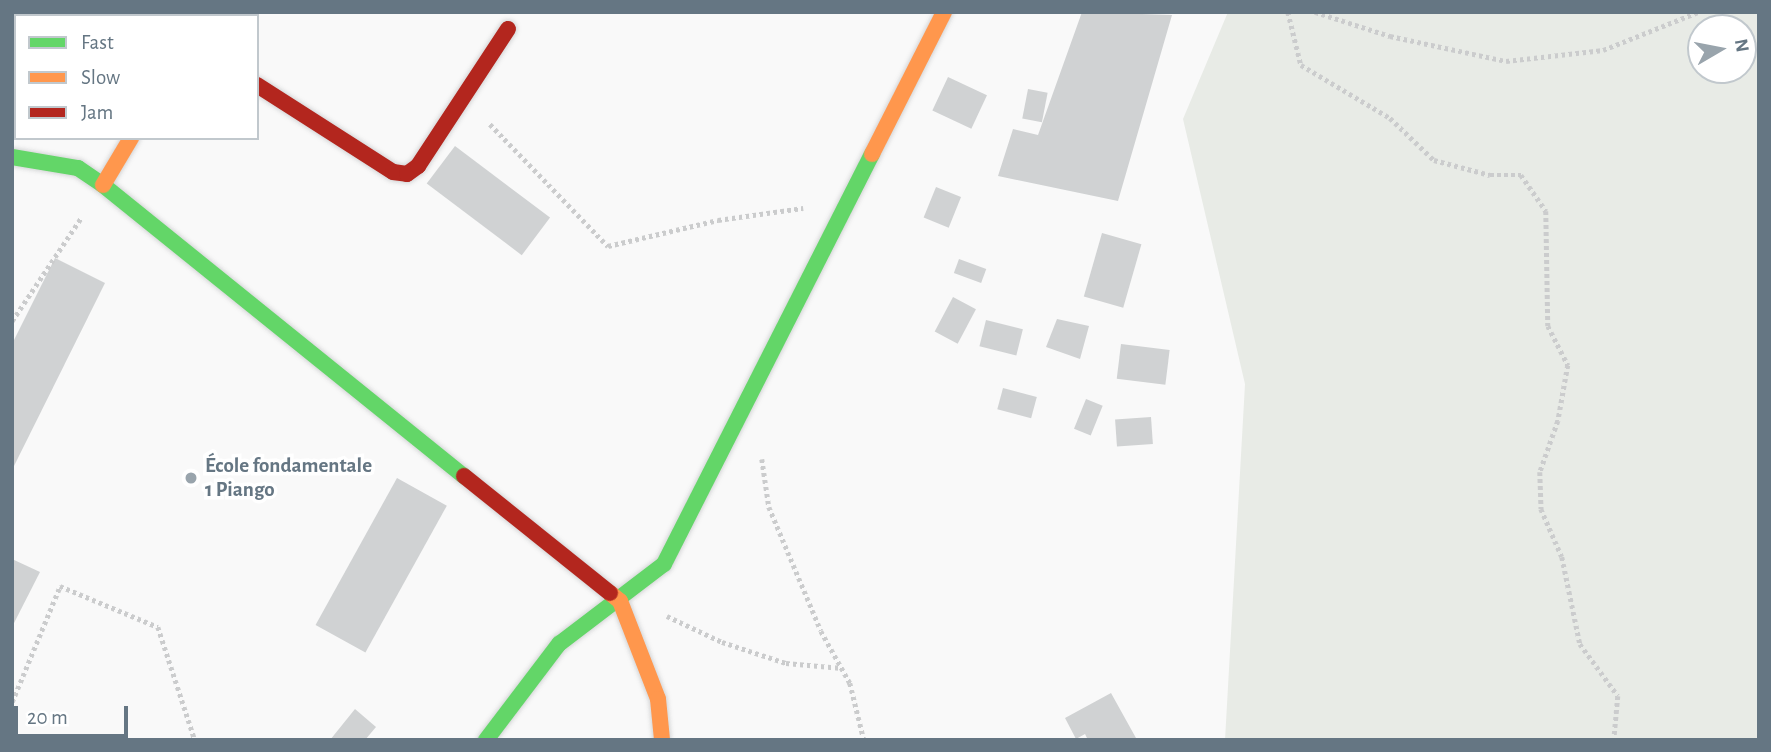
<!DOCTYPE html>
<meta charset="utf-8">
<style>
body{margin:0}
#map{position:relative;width:1771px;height:752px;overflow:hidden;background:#f9f9f9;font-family:"Alegreya Sans",sans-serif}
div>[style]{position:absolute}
.green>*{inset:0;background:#e8ebe6}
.building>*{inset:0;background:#d0d2d3;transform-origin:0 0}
.path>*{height:4.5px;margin-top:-2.25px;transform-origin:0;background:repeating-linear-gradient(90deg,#cbcccd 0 3.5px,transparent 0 7px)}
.roads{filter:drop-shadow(0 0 2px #d5d6d7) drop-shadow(0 0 2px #d5d6d7)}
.street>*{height:32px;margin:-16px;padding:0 16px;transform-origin:16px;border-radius:16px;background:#cecfd0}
.fast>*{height:16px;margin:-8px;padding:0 8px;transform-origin:8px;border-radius:8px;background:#63d668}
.slow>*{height:16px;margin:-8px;padding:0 8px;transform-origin:8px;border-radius:8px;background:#ff974d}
.jam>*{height:16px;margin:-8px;padding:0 8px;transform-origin:8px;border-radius:8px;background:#b3261e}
.dots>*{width:19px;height:19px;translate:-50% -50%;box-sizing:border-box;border:4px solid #fff;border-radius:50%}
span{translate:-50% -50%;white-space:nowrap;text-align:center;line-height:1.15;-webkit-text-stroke:7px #fff;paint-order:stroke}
.poi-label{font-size:21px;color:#657683;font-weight:700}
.left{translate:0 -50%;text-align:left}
.frame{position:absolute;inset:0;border:14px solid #657683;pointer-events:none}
.legend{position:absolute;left:14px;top:14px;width:245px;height:126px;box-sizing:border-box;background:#fff;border:2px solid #c1c8cd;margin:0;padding:9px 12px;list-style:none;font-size:21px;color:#657683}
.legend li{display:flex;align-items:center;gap:14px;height:35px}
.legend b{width:35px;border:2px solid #c1c8cd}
.north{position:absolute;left:1687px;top:14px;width:70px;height:70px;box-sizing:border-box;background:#fff;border:2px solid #c1c8cd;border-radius:50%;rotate:80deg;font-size:19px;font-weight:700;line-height:28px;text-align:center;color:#657683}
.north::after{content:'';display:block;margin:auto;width:24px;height:32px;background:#99a4ac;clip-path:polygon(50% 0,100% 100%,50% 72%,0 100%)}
.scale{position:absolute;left:14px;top:706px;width:114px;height:32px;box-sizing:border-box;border:4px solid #657683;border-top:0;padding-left:9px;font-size:21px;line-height:24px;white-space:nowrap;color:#657683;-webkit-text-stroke:5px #fff;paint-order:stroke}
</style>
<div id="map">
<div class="green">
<i style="clip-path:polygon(evenodd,1228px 12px,1759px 12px,1759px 740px,1225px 740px,1245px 384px,1183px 119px,1228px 12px,1701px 28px,1743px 28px,1743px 70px,1701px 70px,1701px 28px)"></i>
</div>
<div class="building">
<i style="left:45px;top:12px;width:47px;height:5px"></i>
<i style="clip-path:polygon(1082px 12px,1172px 15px,1118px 201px,998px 176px,1013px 129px,1038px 135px)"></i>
<i style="left:948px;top:77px;width:43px;height:37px;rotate:25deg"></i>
<i style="left:1028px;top:89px;width:20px;height:30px;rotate:11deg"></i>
<i style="left:455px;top:146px;width:119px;height:47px;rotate:37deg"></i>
<i style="left:936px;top:187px;width:27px;height:33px;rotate:22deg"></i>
<i style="left:1102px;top:233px;width:41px;height:66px;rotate:16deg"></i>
<i style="clip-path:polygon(55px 258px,105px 283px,12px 470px,12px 344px)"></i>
<i style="left:959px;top:259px;width:29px;height:15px;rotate:20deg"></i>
<i style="left:953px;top:297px;width:26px;height:39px;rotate:28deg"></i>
<i style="clip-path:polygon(1057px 319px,1089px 326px,1080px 359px,1046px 347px)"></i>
<i style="left:986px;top:320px;width:38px;height:27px;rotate:14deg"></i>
<i style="left:1121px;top:344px;width:49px;height:35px;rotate:7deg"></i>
<i style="left:1003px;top:388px;width:35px;height:22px;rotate:15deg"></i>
<i style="left:1086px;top:399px;width:18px;height:32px;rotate:22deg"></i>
<i style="left:1151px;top:417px;width:27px;height:36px;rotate:86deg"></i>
<i style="left:397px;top:478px;width:57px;height:168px;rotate:29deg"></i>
<i style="clip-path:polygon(12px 559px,40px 572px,12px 627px)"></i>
<i style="clip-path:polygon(1111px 693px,1136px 738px,1088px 740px,1085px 734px,1076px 739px,1065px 718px)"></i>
<i style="clip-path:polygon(355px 709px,376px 727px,365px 740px,330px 740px)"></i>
</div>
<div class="path">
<i style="left:1288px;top:12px;width:55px;rotate:76.2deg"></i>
<i style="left:1301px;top:65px;width:104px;rotate:30.8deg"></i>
<i style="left:1390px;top:118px;width:61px;rotate:43.7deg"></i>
<i style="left:1434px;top:160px;width:58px;rotate:15deg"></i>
<i style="left:1490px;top:175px;width:31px"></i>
<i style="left:1521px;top:175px;width:44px;rotate:55.2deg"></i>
<i style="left:1546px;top:211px;width:115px;rotate:89deg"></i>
<i style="left:1548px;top:326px;width:44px;rotate:62.9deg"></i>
<i style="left:1568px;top:365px;width:57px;rotate:100.1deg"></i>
<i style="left:1558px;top:421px;width:54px;rotate:109.4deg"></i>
<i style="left:1540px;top:472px;width:37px;rotate:88deg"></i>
<i style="left:1541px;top:509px;width:52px;rotate:66.4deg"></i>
<i style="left:1562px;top:557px;width:89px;rotate:78.3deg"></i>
<i style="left:1580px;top:644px;width:64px;rotate:53.8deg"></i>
<i style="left:1618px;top:696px;width:44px;rotate:95.2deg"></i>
<i style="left:1315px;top:12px;width:79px;rotate:17.7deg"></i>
<i style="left:1390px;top:36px;width:119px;rotate:12.2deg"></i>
<i style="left:1506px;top:61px;width:98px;rotate:-6.5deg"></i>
<i style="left:1603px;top:50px;width:102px;rotate:-21.8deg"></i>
<i style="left:490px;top:124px;width:170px;rotate:46deg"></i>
<i style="left:608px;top:246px;width:113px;rotate:-13.3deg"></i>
<i style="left:718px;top:220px;width:86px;rotate:-8deg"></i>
<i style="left:12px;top:321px;width:124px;rotate:-56.2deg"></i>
<i style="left:762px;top:459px;width:49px;rotate:81.7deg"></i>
<i style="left:769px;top:507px;width:134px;rotate:67.2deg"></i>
<i style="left:821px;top:631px;width:60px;rotate:60.9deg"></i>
<i style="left:850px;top:683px;width:59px;rotate:76.2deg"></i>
<i style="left:667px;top:616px;width:61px;rotate:25.3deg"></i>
<i style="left:722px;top:642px;width:67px;rotate:18.2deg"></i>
<i style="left:786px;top:663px;width:56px;rotate:5.1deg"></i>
<i style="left:12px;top:702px;width:126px;rotate:-67.5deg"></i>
<i style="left:60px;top:586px;width:106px;rotate:22.7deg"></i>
<i style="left:158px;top:627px;width:119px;rotate:71.9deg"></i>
</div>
<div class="roads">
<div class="street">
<i style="left:198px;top:16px;width:4px;rotate:-76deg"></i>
</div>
<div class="fast">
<i style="left:12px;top:157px;width:67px;rotate:9.5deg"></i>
<i style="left:78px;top:168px;width:30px;rotate:34deg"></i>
<i style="left:103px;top:185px;width:464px;rotate:38.9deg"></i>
<i style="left:486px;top:740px;width:121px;rotate:-52.8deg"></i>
<i style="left:559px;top:644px;width:132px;rotate:-37.3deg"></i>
<i style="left:664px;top:564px;width:460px;rotate:-63.1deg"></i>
</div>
<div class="slow">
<i style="left:872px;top:154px;width:159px;rotate:-63.1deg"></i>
<i style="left:103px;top:185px;width:55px;rotate:-59.2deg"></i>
<i style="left:610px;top:593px;width:13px;rotate:39deg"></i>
<i style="left:620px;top:601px;width:105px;rotate:68.8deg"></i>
<i style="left:658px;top:699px;width:41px;rotate:84.4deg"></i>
</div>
<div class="jam">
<i style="left:257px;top:85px;width:161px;rotate:32.6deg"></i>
<i style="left:393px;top:172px;width:14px;rotate:8deg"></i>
<i style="left:407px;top:174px;width:14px;rotate:-36deg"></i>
<i style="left:418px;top:166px;width:164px;rotate:-56.7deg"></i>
<i style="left:464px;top:476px;width:187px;rotate:38.7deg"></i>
</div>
</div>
<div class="dots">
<i style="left:191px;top:478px;background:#99a4ac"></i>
</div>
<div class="poi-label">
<span class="left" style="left:205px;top:478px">École fondamentale<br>1 Piango</span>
</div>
<div class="frame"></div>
<ul class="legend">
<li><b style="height:9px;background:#63d668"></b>Fast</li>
<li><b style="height:9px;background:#ff974d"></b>Slow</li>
<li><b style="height:9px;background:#b3261e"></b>Jam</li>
</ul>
<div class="north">N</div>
<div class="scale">20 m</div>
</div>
